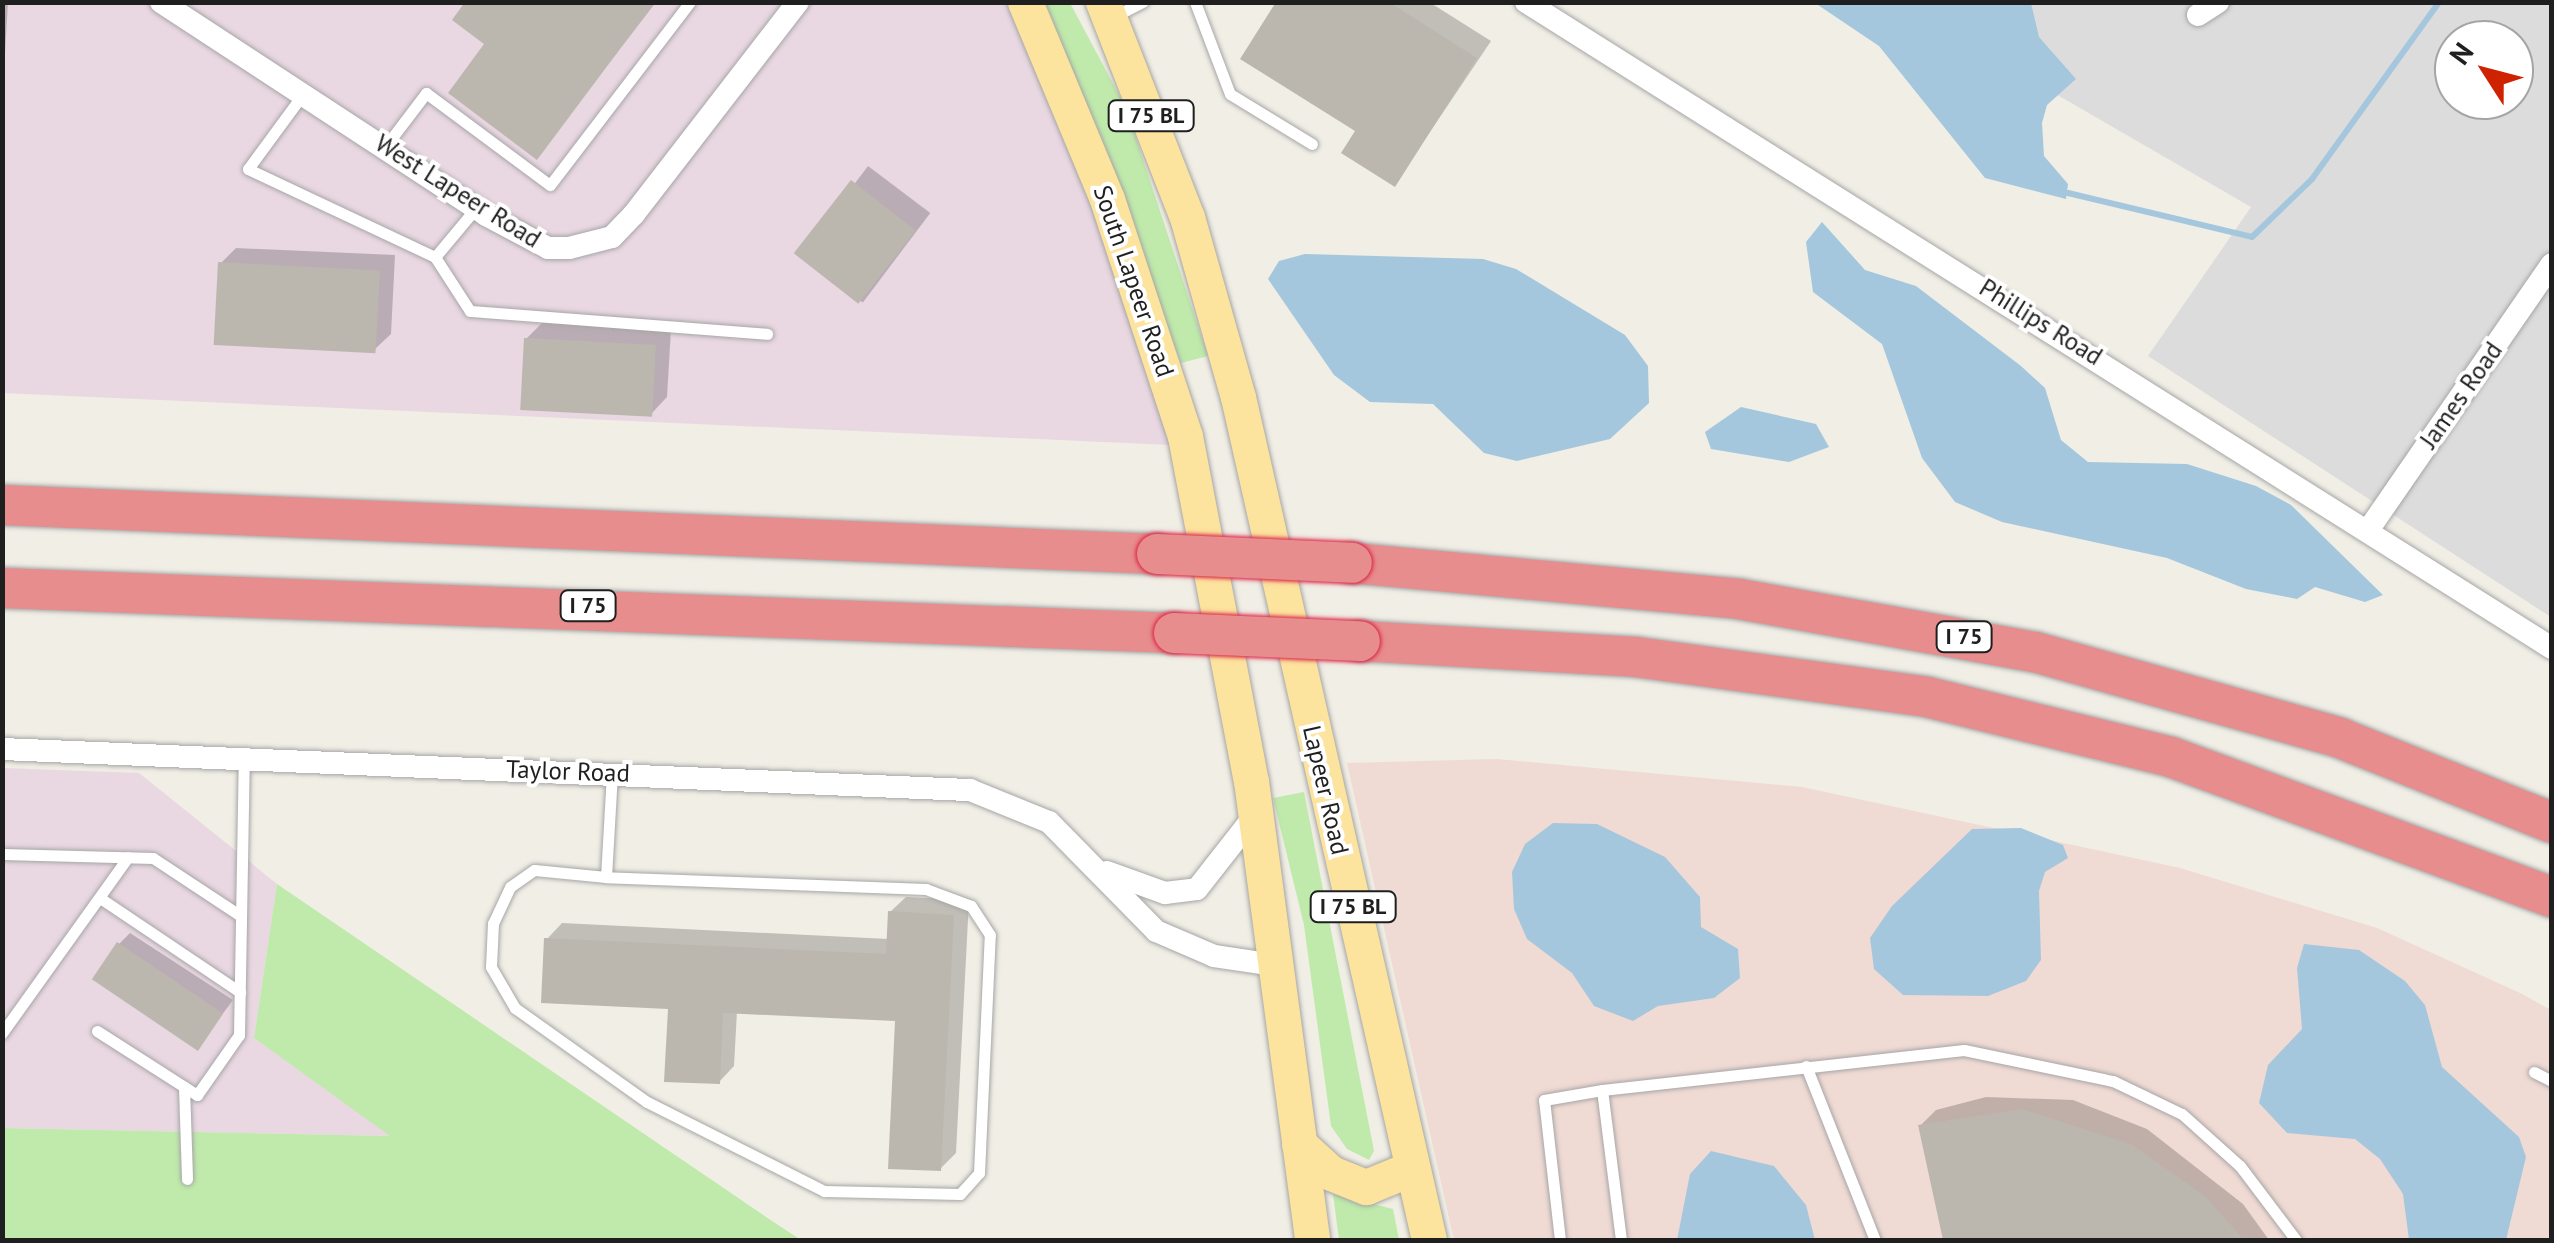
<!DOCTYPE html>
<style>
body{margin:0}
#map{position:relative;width:2554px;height:1243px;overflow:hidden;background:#f0eee5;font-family:"PT Sans",sans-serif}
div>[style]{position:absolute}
.residential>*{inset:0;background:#dddcdc}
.commercial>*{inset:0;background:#f0dad4}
.industrial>*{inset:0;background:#e9d7e2}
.grass>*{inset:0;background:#bfeaab}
.water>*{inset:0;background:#a5c7dd}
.shadow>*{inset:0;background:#0003;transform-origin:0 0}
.stream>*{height:6px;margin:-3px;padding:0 3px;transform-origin:3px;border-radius:3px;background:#a5c7dd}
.building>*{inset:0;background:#bcb7ae;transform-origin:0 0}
.roads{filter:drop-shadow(0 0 2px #a6a6a6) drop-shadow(0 0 2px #a6a6a6)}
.service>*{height:11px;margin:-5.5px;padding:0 5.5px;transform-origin:5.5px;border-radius:5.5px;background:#fff}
.minor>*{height:22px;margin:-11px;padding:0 11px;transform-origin:11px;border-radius:11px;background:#fff}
.primary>*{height:35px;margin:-17.5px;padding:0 17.5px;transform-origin:17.5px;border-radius:17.5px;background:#fce39e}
.motorway>*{height:40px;margin:-20px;padding:0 20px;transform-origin:20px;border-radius:20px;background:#e78d8e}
.bridges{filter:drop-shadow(0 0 2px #db2445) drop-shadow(0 0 2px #db2445)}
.motorway-bridge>*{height:40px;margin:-20px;padding:0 20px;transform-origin:20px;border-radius:20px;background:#e78d8e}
span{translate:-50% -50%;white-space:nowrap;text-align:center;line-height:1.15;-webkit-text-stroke:8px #fff;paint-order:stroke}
.shield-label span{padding:2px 8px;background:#fff;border:2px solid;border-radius:8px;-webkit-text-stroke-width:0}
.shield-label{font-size:22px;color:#1f1f1f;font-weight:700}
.street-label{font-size:25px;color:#1f1f1f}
.frame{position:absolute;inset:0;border:5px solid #1f1f1f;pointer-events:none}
.north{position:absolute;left:2434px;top:20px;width:100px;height:100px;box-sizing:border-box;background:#fff;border:2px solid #a5a5a5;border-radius:50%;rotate:306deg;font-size:28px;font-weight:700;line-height:40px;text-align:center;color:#1f1f1f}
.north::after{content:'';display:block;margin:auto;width:35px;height:45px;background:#ce2200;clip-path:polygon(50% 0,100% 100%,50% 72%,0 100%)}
</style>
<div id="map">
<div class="residential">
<i style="clip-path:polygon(evenodd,1994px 3px,2551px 3px,2551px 617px,2148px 356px,2251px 207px,2011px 68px,1994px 3px,2454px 40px,2514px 40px,2514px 100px,2454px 100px,2454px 40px)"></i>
</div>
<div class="commercial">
<i style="clip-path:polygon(1497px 759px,1802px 787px,2180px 868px,2377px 928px,2520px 993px,2551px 1010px,2551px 1240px,1454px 1240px,1347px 763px)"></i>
</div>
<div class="industrial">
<i style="clip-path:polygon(1009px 2px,1075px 146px,1171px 445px,3px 393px,3px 3px)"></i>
<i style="clip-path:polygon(3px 768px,139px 773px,277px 884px,254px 1038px,392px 1136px,3px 1128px)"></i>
</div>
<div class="grass">
<i style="clip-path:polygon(1045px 3px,1070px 3px,1126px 108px,1208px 356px,1181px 363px)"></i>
<i style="clip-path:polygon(1304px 792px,1374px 1151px,1369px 1160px,1347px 1149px,1331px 1126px,1304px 925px,1273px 798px)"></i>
<i style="clip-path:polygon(277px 884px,769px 1219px,801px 1240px,3px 1240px,3px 1128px,390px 1136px,254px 1038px)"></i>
<i style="clip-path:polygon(1333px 1194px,1393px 1209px,1399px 1240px,1339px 1240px)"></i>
</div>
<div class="water">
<i style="clip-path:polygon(1815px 3px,2031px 3px,2039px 37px,2076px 79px,2047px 105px,2042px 123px,2044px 156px,2068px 184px,2066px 199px,1985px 178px,1879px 46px)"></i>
<i style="clip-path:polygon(1822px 222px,1865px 270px,1916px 286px,2021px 366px,2045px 388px,2061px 440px,2088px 462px,2187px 464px,2256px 486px,2291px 505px,2383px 595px,2365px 602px,2315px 587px,2297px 599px,2246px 589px,2167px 558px,2002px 522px,1955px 502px,1922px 458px,1882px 344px,1813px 292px,1806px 242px)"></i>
<i style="clip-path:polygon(1305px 254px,1483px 259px,1516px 269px,1625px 335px,1648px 366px,1649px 403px,1610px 439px,1517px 461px,1484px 453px,1433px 404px,1370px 402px,1334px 375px,1268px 279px,1279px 261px)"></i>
<i style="clip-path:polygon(1741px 407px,1816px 424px,1829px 447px,1789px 462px,1711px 449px,1705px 432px)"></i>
<i style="clip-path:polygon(1553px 823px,1597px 824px,1665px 857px,1700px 897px,1701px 927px,1738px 949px,1740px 978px,1714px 998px,1658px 1006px,1633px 1021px,1594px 1006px,1572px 973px,1527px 939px,1514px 909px,1512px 872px,1525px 844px)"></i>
<i style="clip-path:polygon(2021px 828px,2063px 845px,2068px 858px,2045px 872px,2039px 891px,2041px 960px,2026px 981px,1988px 996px,1903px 995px,1874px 969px,1870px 938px,1892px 906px,1972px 829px)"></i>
<i style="clip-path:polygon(2304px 944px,2359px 950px,2405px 981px,2425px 1005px,2442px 1067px,2519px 1137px,2526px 1157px,2506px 1240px,2409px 1240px,2403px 1194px,2380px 1159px,2355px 1139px,2287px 1133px,2259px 1103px,2268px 1065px,2302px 1029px,2297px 968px)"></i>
<i style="clip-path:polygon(1711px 1151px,1774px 1166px,1806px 1205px,1815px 1240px,1677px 1240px,1690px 1174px)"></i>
</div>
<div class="shadow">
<i style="clip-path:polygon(2px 2px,8px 2px,2px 104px)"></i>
<i style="clip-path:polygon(468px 2px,656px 2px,537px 157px)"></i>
<i style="clip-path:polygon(1279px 2px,1429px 2px,1491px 41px,1395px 184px)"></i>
<i style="left:868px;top:166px;width:78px;height:112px;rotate:37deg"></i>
<i style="clip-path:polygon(236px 248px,395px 255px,391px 334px,375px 349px,221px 263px)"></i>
<i style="clip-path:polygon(542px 323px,671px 329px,667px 397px,652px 413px,526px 339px)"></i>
<i style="clip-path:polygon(906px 897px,969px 900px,956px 1153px,940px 1169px,898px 1019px,737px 1011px,734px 1066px,719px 1082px,671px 1006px,547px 939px,562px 923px,889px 939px,890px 912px)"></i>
<i style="clip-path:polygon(130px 933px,233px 1000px,198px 1047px,119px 944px)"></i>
<i style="clip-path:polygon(1986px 1097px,2073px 1100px,2147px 1129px,2243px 1204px,2269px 1240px,1946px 1240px,1920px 1126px,1936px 1110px)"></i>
</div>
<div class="stream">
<i style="left:2068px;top:193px;width:189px;rotate:13.4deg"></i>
<i style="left:2252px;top:237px;width:83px;rotate:-44deg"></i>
<i style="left:2312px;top:179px;width:218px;rotate:-54.3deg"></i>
</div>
<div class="building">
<i style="clip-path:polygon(465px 2px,655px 2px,537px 160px,448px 93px,484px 44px,452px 20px)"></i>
<i style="clip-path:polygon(1276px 2px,1389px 2px,1477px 58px,1395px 187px,1341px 153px,1355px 131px,1240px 59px)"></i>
<i style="left:851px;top:180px;width:82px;height:93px;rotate:38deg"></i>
<i style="left:218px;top:262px;width:162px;height:83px;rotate:3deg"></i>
<i style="left:524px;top:338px;width:132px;height:72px;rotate:3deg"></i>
<i style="clip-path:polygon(888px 911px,954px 915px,941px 1171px,888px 1169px,895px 1021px,723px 1013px,720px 1084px,664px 1082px,668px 1009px,541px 1003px,544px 938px,886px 954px)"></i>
<i style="left:117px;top:942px;width:128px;height:45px;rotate:34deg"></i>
<i style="clip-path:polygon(2022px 1109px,2131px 1144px,2205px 1196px,2244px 1240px,1943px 1240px,1918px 1125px)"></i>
</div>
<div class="roads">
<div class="service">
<i style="left:1195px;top:2px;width:98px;rotate:69.2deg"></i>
<i style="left:1230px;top:94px;width:96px;rotate:31.4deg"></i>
<i style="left:1115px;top:16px;width:31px;rotate:-27deg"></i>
<i style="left:303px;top:94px;width:93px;rotate:126.3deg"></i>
<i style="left:248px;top:169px;width:207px;rotate:25.2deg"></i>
<i style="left:435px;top:257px;width:64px;rotate:-50.1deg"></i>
<i style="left:385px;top:147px;width:68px;rotate:-52.8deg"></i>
<i style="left:426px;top:93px;width:154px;rotate:36.6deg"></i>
<i style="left:550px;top:185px;width:230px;rotate:-52.6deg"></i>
<i style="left:435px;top:257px;width:64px;rotate:57.1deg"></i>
<i style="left:470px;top:311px;width:298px;rotate:4.4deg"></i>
<i style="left:2px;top:854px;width:151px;rotate:1.5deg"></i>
<i style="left:153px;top:858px;width:105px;rotate:33.4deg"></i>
<i style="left:606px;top:877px;width:72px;rotate:-174.4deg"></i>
<i style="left:534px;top:870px;width:29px;rotate:145deg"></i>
<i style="left:510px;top:887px;width:40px;rotate:115deg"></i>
<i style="left:493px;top:923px;width:44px;rotate:92.6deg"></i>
<i style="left:491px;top:967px;width:48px;rotate:59.7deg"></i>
<i style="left:515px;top:1008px;width:162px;rotate:35.5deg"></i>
<i style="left:647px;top:1102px;width:198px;rotate:26.7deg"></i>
<i style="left:824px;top:1191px;width:136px;rotate:1.3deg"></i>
<i style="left:960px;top:1194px;width:28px;rotate:-48deg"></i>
<i style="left:979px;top:1173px;width:238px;rotate:-87.4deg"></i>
<i style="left:990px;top:935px;width:35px;rotate:-123deg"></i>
<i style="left:971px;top:906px;width:48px;rotate:-159.3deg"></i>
<i style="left:926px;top:889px;width:320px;rotate:-177.9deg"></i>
<i style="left:606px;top:877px;width:104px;rotate:-86.7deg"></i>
<i style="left:100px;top:898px;width:169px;rotate:33.9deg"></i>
<i style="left:97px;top:1031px;width:119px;rotate:32.6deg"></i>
<i style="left:197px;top:1095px;width:73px;rotate:-55deg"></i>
<i style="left:239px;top:1035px;width:276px;rotate:-89deg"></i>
<i style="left:2px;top:1033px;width:216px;rotate:-54.4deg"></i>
<i style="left:1806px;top:1066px;width:187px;rotate:68.4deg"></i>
<i style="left:2534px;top:1072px;width:20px;rotate:27deg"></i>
<i style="left:184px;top:1087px;width:92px;rotate:88.1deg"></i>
<i style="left:1560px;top:1240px;width:141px;rotate:-96.5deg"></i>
<i style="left:1544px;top:1100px;width:59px;rotate:-9.8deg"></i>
<i style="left:1621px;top:1240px;width:151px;rotate:-97.2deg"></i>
<i style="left:1602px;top:1090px;width:364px;rotate:-6.3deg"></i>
<i style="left:1964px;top:1050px;width:152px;rotate:11.8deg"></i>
<i style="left:2113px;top:1081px;width:76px;rotate:25.6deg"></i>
<i style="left:2182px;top:1114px;width:78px;rotate:41.9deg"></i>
<i style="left:2240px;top:1166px;width:93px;rotate:52.9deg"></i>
</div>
<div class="minor">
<i style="left:161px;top:2px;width:389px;rotate:33.2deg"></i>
<i style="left:486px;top:215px;width:70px;rotate:28deg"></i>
<i style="left:548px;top:248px;width:21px"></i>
<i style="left:569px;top:248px;width:44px;rotate:-14.3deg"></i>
<i style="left:612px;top:237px;width:32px;rotate:-46deg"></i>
<i style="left:634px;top:214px;width:268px;rotate:-52.3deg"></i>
<i style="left:1526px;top:2px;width:1212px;rotate:32.2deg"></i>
<i style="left:2198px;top:15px;width:24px;rotate:-33deg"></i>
<i style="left:2371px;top:526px;width:318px;rotate:-55.4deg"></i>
<i style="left:2px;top:749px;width:969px;rotate:2.43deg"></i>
<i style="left:970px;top:790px;width:85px;rotate:22.1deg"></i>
<i style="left:1049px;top:822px;width:153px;rotate:45.5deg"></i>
<i style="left:1156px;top:931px;width:63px;rotate:23.3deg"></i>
<i style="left:1214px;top:956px;width:62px;rotate:8.4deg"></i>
<i style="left:1107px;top:872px;width:62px;rotate:19.9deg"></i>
<i style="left:1165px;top:893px;width:32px;rotate:-7deg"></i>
<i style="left:1197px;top:889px;width:94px;rotate:-51.9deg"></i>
</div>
<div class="primary">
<i style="left:1025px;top:2px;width:213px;rotate:67.4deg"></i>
<i style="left:1107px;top:199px;width:250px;rotate:71.8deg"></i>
<i style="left:1185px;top:436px;width:351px;rotate:79.2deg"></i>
<i style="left:1251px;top:781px;width:463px;rotate:82.4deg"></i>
<i style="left:1103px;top:2px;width:231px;rotate:68.7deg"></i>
<i style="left:1187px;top:217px;width:187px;rotate:74.2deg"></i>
<i style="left:1238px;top:397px;width:864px;rotate:77.23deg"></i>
<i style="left:1299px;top:1144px;width:43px;rotate:42.2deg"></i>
<i style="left:1331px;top:1173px;width:38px;rotate:22deg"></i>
<i style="left:1366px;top:1187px;width:50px;rotate:-22.4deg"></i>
</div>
<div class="motorway">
<i style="left:2px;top:505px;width:1156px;rotate:2.43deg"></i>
<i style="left:1352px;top:563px;width:389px;rotate:5.3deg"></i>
<i style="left:1739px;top:599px;width:301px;rotate:10.2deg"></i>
<i style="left:2035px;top:652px;width:317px;rotate:15.7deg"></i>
<i style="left:2340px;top:738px;width:228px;rotate:21.8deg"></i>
<i style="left:2px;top:588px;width:1173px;rotate:2.2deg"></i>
<i style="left:1360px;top:641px;width:276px;rotate:3.3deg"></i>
<i style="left:1636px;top:657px;width:294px;rotate:7.8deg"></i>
<i style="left:1927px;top:697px;width:251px;rotate:13.8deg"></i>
<i style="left:2171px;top:757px;width:406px;rotate:20.2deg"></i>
</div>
</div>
<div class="bridges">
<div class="motorway-bridge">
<i style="left:1157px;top:554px;width:195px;rotate:2.6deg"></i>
<i style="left:1174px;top:633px;width:186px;rotate:2.5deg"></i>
</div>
</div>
<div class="shield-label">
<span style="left:1151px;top:116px">I 75 BL</span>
<span style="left:588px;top:606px">I 75</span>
<span style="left:1964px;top:637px">I 75</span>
<span style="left:1353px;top:907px">I 75 BL</span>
</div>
<div class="street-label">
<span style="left:458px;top:191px;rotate:32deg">West Lapeer Road</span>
<span style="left:1134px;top:281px;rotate:71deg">South Lapeer Road</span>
<span style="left:2041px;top:322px;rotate:32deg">Phillips Road</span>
<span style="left:2461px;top:395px;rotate:-55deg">James Road</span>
<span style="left:568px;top:771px;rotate:2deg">Taylor Road</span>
<span style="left:1326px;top:790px;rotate:77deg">Lapeer Road</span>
</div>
<div class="frame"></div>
<div class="north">N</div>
</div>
